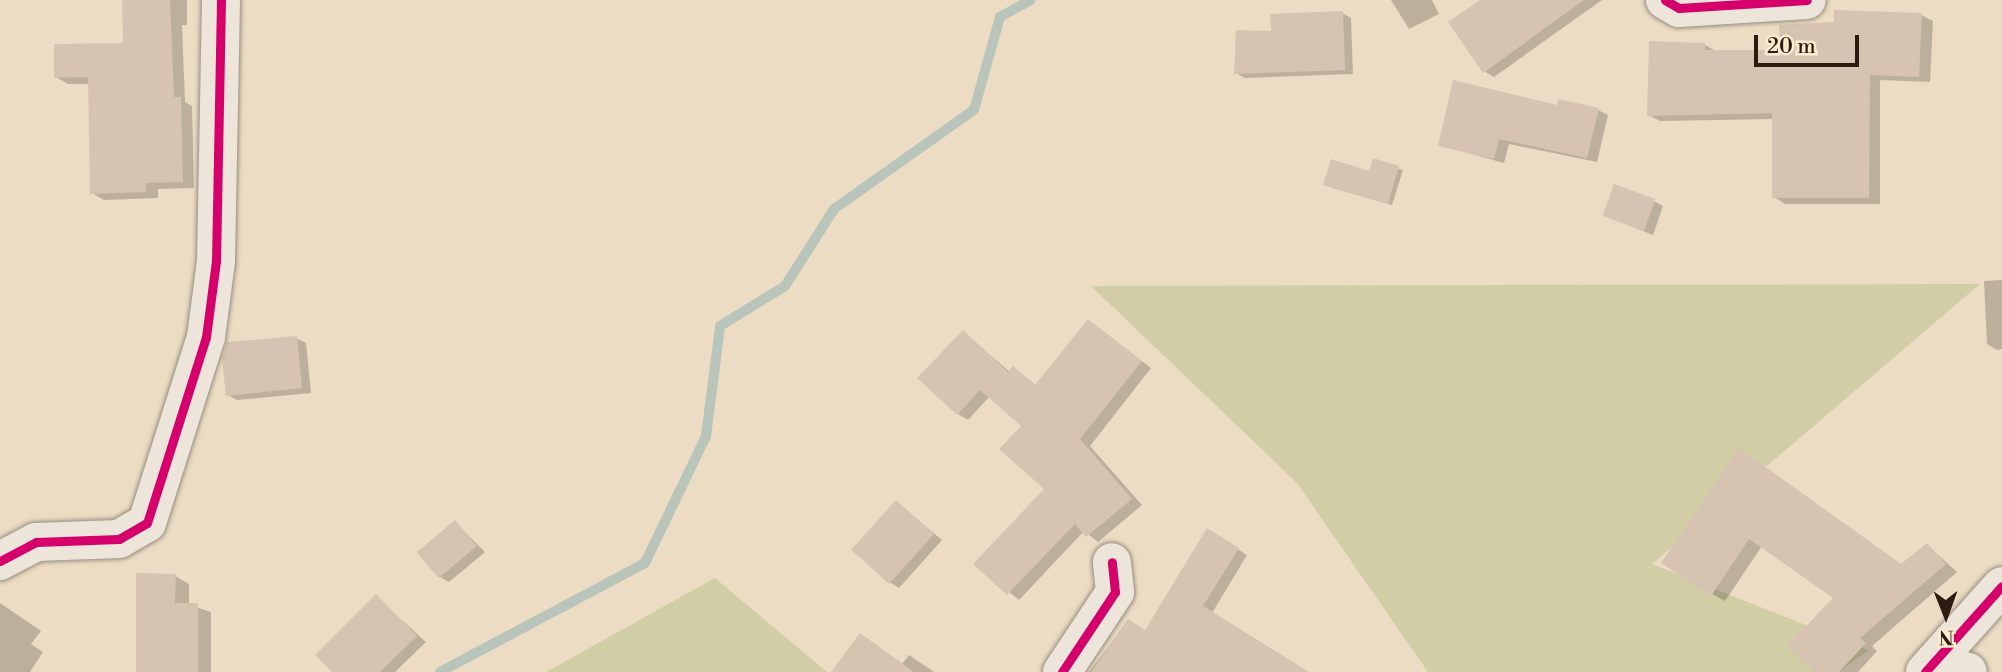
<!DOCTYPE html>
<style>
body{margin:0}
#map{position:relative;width:2002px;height:672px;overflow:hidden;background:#ebdcc3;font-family:"Libre Bodoni",serif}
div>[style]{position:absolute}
.green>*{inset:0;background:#d1cea6}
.shadow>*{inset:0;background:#0003}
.stream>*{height:10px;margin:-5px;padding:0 5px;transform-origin:5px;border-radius:5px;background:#b9c5bb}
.building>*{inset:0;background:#d7c3b1;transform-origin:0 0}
.roads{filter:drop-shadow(0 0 2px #978d7e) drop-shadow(0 0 2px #978d7e)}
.minor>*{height:38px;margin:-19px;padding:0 19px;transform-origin:19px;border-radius:19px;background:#ede5d9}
.cycleway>*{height:9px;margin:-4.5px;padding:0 4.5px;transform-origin:4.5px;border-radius:4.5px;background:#d6006c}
span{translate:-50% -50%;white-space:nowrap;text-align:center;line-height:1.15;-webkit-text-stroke:5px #fcebce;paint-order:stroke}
.north{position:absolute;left:1911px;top:581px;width:70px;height:70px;-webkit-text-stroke:5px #fcebce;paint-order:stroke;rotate:179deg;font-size:19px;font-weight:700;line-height:28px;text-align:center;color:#2d1a10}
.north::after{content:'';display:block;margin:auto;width:24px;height:32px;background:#2d1a10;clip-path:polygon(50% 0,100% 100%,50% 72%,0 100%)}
.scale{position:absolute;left:1754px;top:35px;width:105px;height:32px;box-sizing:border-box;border:4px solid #2d1a10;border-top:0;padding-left:9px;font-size:21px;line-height:24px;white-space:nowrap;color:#2d1a10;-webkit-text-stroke:5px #fcebce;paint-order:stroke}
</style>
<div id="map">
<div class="green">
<i style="clip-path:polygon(1980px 284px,1652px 564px,1869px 650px,1838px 672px,1428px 672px,1297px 483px,1091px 286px)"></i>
<i style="clip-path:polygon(715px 578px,827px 672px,546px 672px)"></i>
</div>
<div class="shadow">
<i style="clip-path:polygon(123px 0,187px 0,187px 25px,182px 25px,185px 102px,192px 106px,194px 188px,158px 189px,158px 198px,104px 200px,92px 193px,90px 84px,68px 84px,56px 77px,124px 45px)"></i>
<i style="clip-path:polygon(1391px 0,1432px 0,1439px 14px,1409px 29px)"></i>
<i style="clip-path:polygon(1483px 0,1602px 0,1494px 77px,1484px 71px)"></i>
<i style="clip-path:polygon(1342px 13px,1351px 18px,1353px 74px,1245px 78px,1236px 73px,1272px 33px)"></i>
<i style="clip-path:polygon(1921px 15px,1933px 21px,1930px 82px,1880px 80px,1880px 204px,1785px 204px,1774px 197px,1774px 119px,1660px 121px,1648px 115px,1705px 45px,1716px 51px,1782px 52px)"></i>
<i style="clip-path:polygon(1598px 110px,1608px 115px,1597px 162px,1509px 144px,1504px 163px,1440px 145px)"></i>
<i style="clip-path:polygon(1374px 161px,1403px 170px,1392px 205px,1329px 187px,1370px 173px)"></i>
<i style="clip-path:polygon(1654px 201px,1663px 206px,1653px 235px,1604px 215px)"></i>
<i style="clip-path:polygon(2002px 280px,2002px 349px,1997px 350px,1987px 344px,1984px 281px)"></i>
<i style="clip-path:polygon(1089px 321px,1151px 368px,1090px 446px,1142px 505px,1098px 542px,1084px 531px,1019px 600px,976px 564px,1047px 489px,1023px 426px,990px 396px,968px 420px,958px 414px,963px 332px,1010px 372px,1013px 368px,1037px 386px)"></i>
<i style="clip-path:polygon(296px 338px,306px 343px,311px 393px,237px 400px,228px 395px)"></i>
<i style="clip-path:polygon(1740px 450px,1903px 566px,1927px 545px,1957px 572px,1872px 646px,1877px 651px,1858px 672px,1817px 672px,1835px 598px,1762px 546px,1725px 601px,1712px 594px)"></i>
<i style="clip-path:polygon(896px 502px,942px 540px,899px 588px,889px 582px)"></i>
<i style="clip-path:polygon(455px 522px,485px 552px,449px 582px,440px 577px)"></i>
<i style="clip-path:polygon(1207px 531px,1247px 555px,1212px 613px,1307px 672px,1089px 672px,1128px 621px,1146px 632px)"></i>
<i style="clip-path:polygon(175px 576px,189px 584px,189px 605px,211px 612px,211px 672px,138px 672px)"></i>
<i style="clip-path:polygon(376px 597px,426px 642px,395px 672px,334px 672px)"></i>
<i style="clip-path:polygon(0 603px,41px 631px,31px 644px,43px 652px,30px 672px,0 672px)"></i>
<i style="clip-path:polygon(861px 635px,902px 664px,909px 655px,934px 672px,833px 672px)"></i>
</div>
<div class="stream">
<i style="left:440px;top:672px;width:232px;rotate:-28deg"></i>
<i style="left:645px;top:563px;width:141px;rotate:-64.3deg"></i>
<i style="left:706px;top:436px;width:111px;rotate:-82.7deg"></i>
<i style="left:720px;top:326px;width:76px;rotate:-31.6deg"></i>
<i style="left:785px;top:286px;width:91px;rotate:-57.5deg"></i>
<i style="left:834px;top:209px;width:171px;rotate:-35.3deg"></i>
<i style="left:974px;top:110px;width:97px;rotate:-74.4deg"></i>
<i style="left:1000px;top:17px;width:35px;rotate:-29deg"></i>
</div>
<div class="building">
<i style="clip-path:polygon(122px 0,170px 0,174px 97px,181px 97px,183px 182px,146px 183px,146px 192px,90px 194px,88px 77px,54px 78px,54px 44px,123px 43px)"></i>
<i style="clip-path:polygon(1480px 0,1584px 0,1483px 73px,1448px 22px)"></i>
<i style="clip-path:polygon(1834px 10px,1922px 13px,1919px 77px,1870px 75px,1869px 198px,1772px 198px,1772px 113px,1647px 116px,1649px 41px,1705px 43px,1705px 50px,1780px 50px,1779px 25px,1834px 22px)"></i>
<i style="clip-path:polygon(1343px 11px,1345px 70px,1234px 74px,1236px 30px,1271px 31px,1270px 14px)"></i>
<i style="clip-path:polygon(1453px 80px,1557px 105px,1558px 99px,1599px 108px,1587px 158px,1499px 139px,1494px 159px,1438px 146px)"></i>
<i style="clip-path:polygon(1373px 158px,1399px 166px,1388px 204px,1323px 185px,1331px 159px,1369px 171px)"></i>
<i style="left:1614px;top:184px;width:44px;height:34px;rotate:20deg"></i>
<i style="clip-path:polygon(1088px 319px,1142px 361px,1080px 439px,1132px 499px,1086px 537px,1075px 524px,1007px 595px,973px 564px,1044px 489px,999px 449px,1021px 426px,980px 390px,957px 415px,917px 378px,963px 330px,1008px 372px,1013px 366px,1035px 385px)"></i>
<i style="clip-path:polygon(297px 336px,302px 388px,226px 396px,222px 358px,227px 342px)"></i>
<i style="clip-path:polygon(1739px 448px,1901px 564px,1927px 543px,1946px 564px,1860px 638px,1866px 643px,1839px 672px,1815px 672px,1787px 646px,1833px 598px,1749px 539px,1711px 596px,1661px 563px)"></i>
<i style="left:896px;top:500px;width:51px;height:67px;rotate:42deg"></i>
<i style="left:455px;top:520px;width:34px;height:50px;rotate:50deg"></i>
<i style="clip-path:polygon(1207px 528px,1239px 548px,1203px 606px,1309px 672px,1091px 672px,1128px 619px,1145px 630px)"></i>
<i style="clip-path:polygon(136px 573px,176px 574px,175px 603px,198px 603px,198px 672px,136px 672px)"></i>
<i style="clip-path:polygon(376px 594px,417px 636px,380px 672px,332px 672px,315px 655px)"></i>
<i style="clip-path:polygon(860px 633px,914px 672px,831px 672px)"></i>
</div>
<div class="roads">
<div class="minor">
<i style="left:1665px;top:0;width:16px;rotate:30deg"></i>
<i style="left:1679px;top:8px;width:128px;rotate:-3.6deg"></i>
<i style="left:0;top:561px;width:41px;rotate:-27.8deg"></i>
<i style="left:36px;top:542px;width:83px;rotate:-2.1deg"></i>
<i style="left:119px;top:539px;width:32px;rotate:-30deg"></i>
<i style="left:147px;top:523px;width:195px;rotate:-72.4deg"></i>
<i style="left:206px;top:337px;width:77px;rotate:-82.5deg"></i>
<i style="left:216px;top:261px;width:261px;rotate:-88.9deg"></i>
<i style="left:1934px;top:662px;width:35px;rotate:16deg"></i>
<i style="left:1062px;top:672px;width:96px;rotate:-56.5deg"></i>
<i style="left:1115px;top:592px;width:30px;rotate:-96deg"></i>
<i style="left:1925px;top:672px;width:115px;rotate:-48.2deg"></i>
</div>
</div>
<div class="cycleway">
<i style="left:1665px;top:0;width:16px;rotate:30deg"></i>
<i style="left:1679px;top:8px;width:128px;rotate:-3.6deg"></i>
<i style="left:0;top:561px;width:41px;rotate:-27.8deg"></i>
<i style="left:36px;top:542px;width:83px;rotate:-2.1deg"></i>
<i style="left:119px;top:539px;width:32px;rotate:-30deg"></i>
<i style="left:147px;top:523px;width:195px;rotate:-72.4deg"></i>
<i style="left:206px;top:337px;width:77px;rotate:-82.5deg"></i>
<i style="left:216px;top:261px;width:261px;rotate:-88.9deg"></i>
<i style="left:1062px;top:672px;width:96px;rotate:-56.5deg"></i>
<i style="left:1115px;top:592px;width:30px;rotate:-96deg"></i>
<i style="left:1925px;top:672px;width:115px;rotate:-48.2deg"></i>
</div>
<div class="north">N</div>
<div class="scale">20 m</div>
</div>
